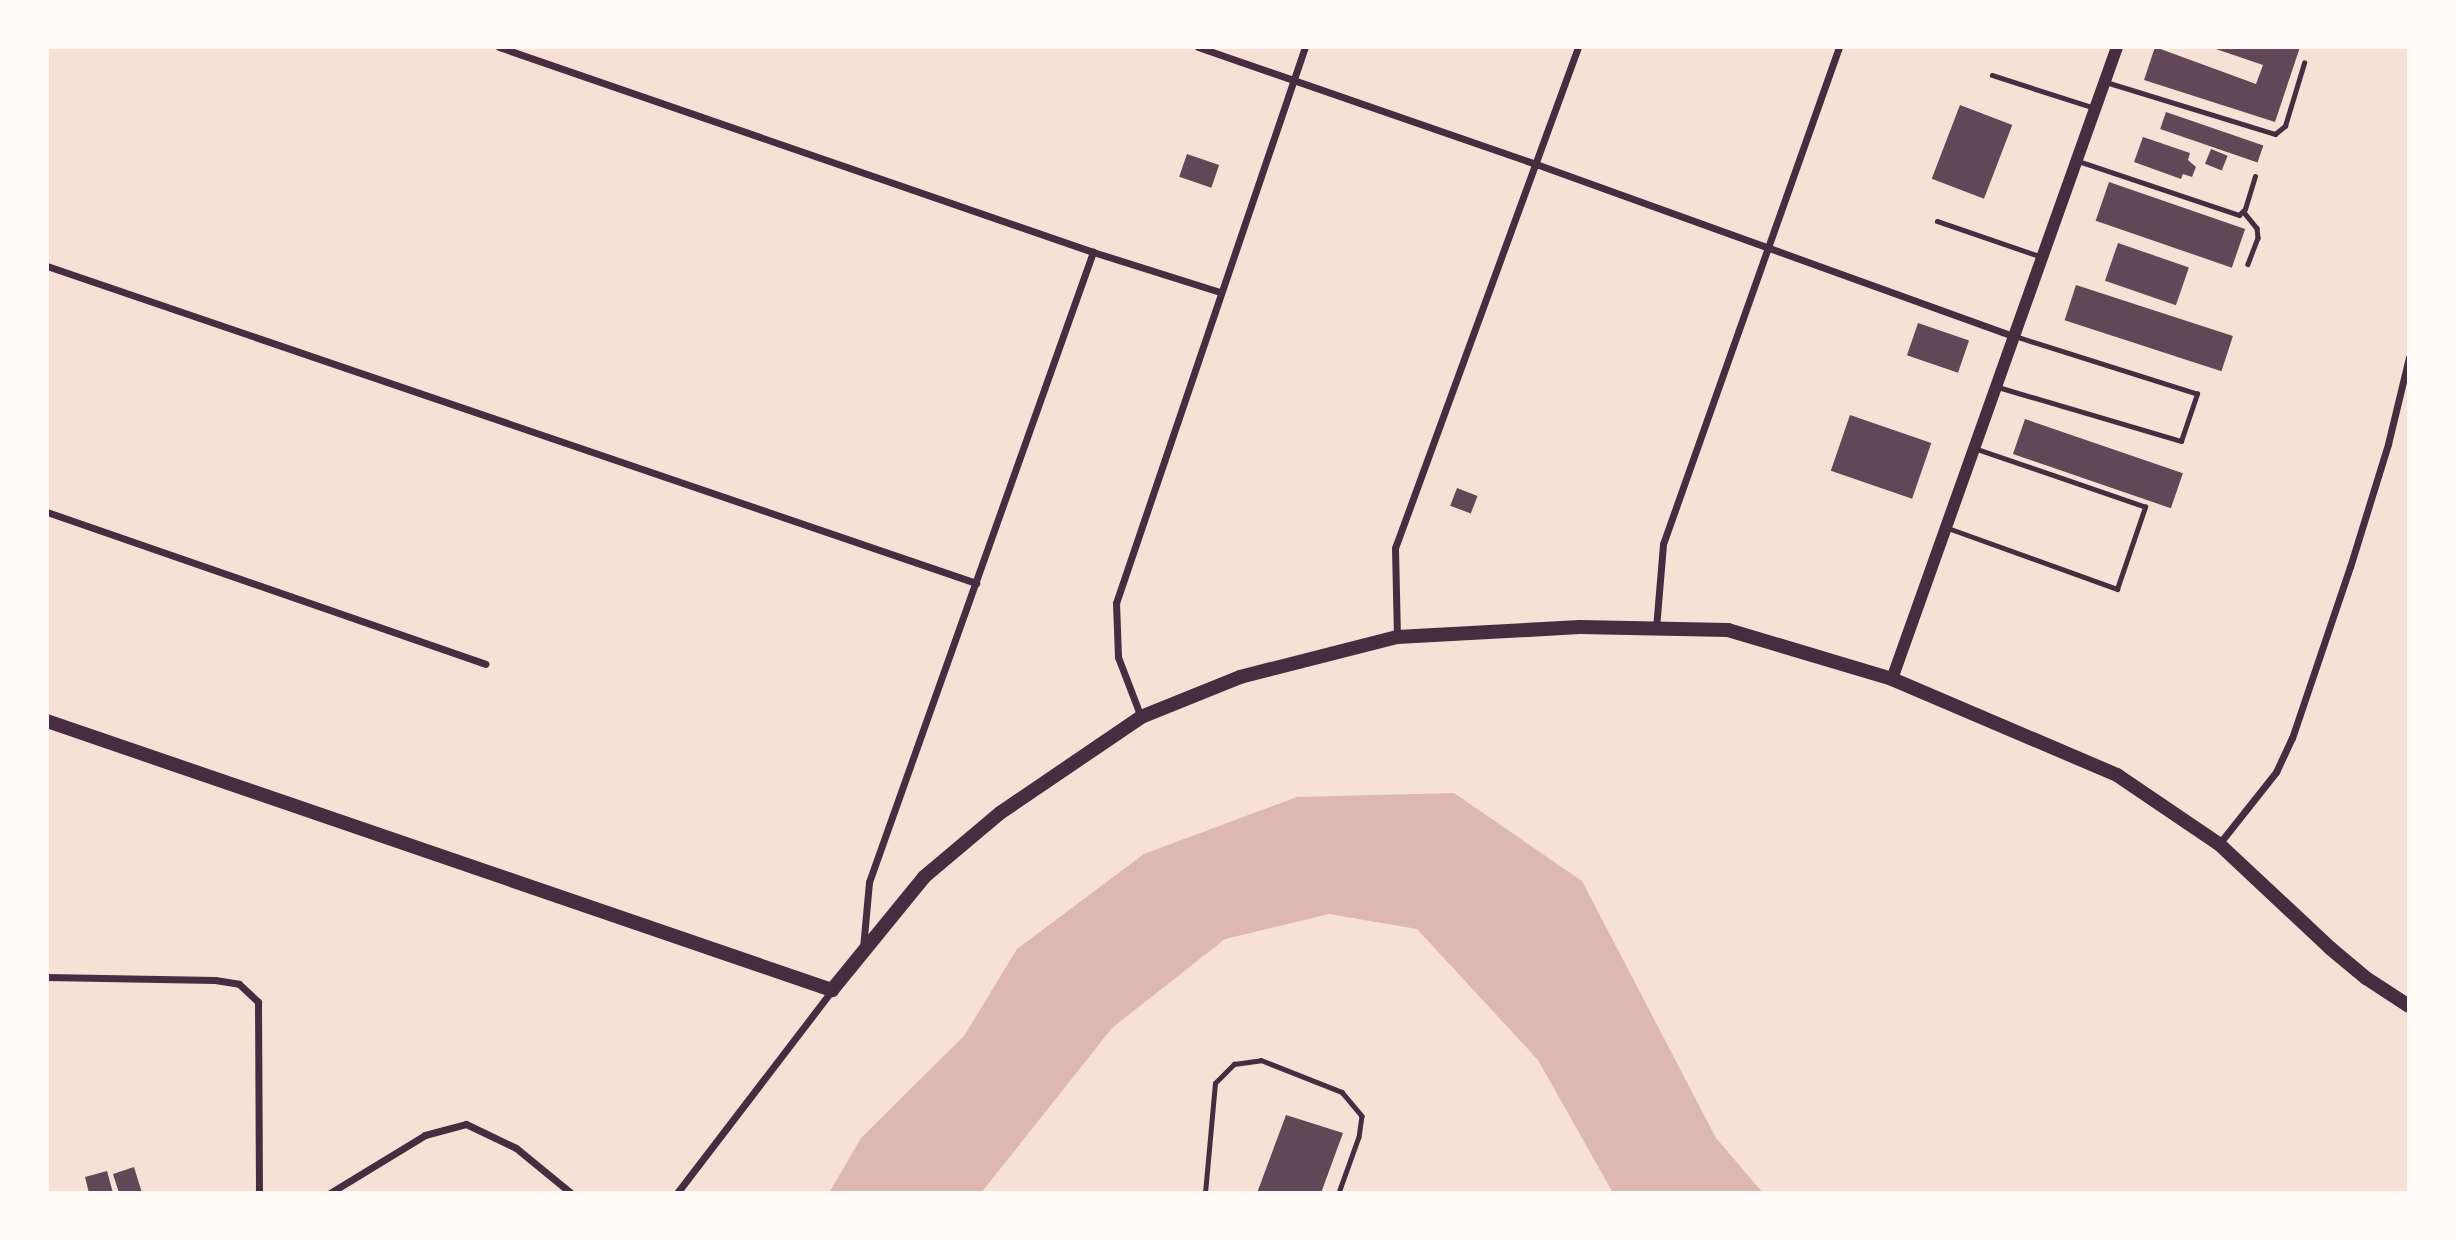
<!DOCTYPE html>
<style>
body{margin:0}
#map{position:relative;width:2456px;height:1240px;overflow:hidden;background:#f7e1d7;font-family:"Titillium Web",sans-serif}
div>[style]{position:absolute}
.water>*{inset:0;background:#dcb8b0}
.building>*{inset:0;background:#644757;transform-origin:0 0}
.service>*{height:4.5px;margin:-2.25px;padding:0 2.25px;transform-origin:2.25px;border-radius:2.25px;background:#4a2c40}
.minor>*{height:7px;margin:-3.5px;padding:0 3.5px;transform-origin:3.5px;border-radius:3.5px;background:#4a2c40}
.secondary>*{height:12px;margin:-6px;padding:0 6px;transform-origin:6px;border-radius:6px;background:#4a2c40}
.primary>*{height:14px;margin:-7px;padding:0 7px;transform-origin:7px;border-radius:7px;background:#4a2c40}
span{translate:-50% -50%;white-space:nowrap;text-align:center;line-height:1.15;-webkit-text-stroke:7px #fffaf5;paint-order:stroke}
.frame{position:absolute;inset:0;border:49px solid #fffaf5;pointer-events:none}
</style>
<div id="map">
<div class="water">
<i style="clip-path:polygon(1454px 793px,1582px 881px,1716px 1138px,1763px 1193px,1613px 1193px,1538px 1060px,1417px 929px,1329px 914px,1225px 939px,1112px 1028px,981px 1193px,829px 1193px,861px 1138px,964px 1036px,1017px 949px,1144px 854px,1297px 797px)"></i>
</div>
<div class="building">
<i style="clip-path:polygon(2155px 47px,2256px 84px,2263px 65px,2210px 47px,2300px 47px,2275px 122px,2144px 80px)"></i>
<i style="left:1960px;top:105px;width:56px;height:79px;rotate:21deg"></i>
<i style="left:2166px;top:112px;width:103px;height:18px;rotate:19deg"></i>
<i style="clip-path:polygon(2143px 137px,2190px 153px,2188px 160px,2196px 167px,2192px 177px,2183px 174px,2181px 179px,2134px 162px)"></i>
<i style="left:2211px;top:149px;width:18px;height:16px;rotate:22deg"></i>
<i style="left:1187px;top:154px;width:34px;height:24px;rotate:19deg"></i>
<i style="left:2109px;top:182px;width:144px;height:41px;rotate:19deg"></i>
<i style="left:2118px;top:243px;width:75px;height:40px;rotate:19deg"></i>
<i style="left:2076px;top:285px;width:165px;height:37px;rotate:18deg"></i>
<i style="left:1918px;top:323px;width:54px;height:34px;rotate:19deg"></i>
<i style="left:1850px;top:415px;width:86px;height:59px;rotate:19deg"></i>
<i style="left:2025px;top:419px;width:167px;height:37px;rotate:19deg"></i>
<i style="left:1457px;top:488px;width:22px;height:19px;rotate:21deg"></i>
<i style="clip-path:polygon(1286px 1115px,1343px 1133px,1321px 1193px,1257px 1193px)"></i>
<i style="clip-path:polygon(134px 1167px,142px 1193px,119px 1193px,113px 1174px)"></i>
<i style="clip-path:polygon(107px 1171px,113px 1193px,89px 1193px,85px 1177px)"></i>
</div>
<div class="service">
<i style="left:1992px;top:75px;width:108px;rotate:17.8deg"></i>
<i style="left:2106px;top:82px;width:177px;rotate:17.1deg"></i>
<i style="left:2275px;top:134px;width:13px;rotate:-39deg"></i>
<i style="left:2285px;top:126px;width:66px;rotate:-73.2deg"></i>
<i style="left:2078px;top:161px;width:170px;rotate:18.5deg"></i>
<i style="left:2239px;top:215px;width:8px;rotate:-45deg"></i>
<i style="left:2245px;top:209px;width:34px;rotate:-73deg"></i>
<i style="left:2243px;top:211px;width:22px;rotate:51deg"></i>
<i style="left:2257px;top:228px;width:10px;rotate:84deg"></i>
<i style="left:2258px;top:238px;width:28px;rotate:111deg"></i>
<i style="left:1937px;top:221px;width:108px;rotate:18.9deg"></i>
<i style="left:1998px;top:387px;width:191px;rotate:16.4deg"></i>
<i style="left:2181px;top:441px;width:50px;rotate:-71.2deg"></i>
<i style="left:2197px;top:394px;width:190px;rotate:-162.5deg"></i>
<i style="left:1948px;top:528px;width:180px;rotate:19.8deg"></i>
<i style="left:2117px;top:589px;width:87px;rotate:-71.1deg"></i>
<i style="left:2145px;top:507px;width:179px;rotate:-161.1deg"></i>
<i style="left:1205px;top:1193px;width:110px;rotate:-84.8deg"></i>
<i style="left:1215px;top:1083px;width:27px;rotate:-45deg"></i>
<i style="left:1234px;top:1064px;width:27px;rotate:-8deg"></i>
<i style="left:1261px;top:1060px;width:87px;rotate:21.6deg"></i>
<i style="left:1342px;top:1092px;width:31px;rotate:50deg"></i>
<i style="left:1362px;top:1116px;width:21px;rotate:98deg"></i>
<i style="left:1359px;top:1137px;width:59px;rotate:109.7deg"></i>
</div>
<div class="minor">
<i style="left:499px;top:47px;width:628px;rotate:19.04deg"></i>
<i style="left:1093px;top:252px;width:133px;rotate:17.5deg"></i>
<i style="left:1198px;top:47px;width:358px;rotate:19.1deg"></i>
<i style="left:1536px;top:164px;width:510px;rotate:19.82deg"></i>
<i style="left:47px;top:266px;width:982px;rotate:18.84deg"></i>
<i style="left:47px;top:512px;width:464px;rotate:19.1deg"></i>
<i style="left:1656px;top:628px;width:84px;rotate:-85.2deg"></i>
<i style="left:1663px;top:544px;width:527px;rotate:-70.5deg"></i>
<i style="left:1397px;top:637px;width:89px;rotate:-91.3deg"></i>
<i style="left:1395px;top:548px;width:533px;rotate:-69.93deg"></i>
<i style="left:1141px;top:717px;width:64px;rotate:-111deg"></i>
<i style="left:1118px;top:657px;width:54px;rotate:-92.1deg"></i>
<i style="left:1116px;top:603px;width:587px;rotate:-71.23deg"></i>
<i style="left:2219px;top:844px;width:92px;rotate:-51.6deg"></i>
<i style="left:2276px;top:772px;width:38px;rotate:-65deg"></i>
<i style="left:2292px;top:738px;width:181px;rotate:-71.3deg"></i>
<i style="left:2350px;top:567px;width:129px;rotate:-72.8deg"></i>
<i style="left:2388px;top:444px;width:89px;rotate:-76.4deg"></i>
<i style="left:863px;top:948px;width:66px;rotate:-84.8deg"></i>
<i style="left:869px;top:882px;width:669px;rotate:-70.43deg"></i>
<i style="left:47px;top:977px;width:168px;rotate:1deg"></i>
<i style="left:215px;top:980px;width:24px;rotate:9deg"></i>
<i style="left:239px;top:984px;width:26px;rotate:43deg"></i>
<i style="left:258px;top:1002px;width:191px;rotate:89.7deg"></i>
<i style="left:330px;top:1193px;width:111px;rotate:-31.4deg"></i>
<i style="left:425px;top:1135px;width:42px;rotate:-15deg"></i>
<i style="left:466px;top:1124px;width:55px;rotate:25.6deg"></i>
<i style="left:516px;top:1148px;width:71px;rotate:39.3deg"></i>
<i style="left:677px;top:1193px;width:255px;rotate:-52.6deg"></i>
</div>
<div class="secondary">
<i style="left:1892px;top:679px;width:671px;rotate:-70.4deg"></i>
</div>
<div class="primary">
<i style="left:47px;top:721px;width:830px;rotate:18.92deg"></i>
<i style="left:832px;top:990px;width:146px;rotate:-50.8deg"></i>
<i style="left:924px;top:877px;width:99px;rotate:-40.1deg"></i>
<i style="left:1000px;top:813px;width:171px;rotate:-34.2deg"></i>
<i style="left:1141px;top:717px;width:107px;rotate:-22deg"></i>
<i style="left:1240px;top:677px;width:162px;rotate:-14.3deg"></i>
<i style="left:1397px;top:637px;width:183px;rotate:-3.1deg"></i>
<i style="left:1580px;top:627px;width:148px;rotate:1.2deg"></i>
<i style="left:1728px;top:630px;width:171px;rotate:16.6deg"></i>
<i style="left:1892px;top:679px;width:245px;rotate:23.1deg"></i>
<i style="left:2117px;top:775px;width:123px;rotate:34.1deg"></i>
<i style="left:2219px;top:844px;width:152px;rotate:43.1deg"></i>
<i style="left:2330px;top:948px;width:47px;rotate:39.8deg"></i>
<i style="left:2366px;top:978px;width:51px;rotate:33.1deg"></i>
</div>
<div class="frame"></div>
</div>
